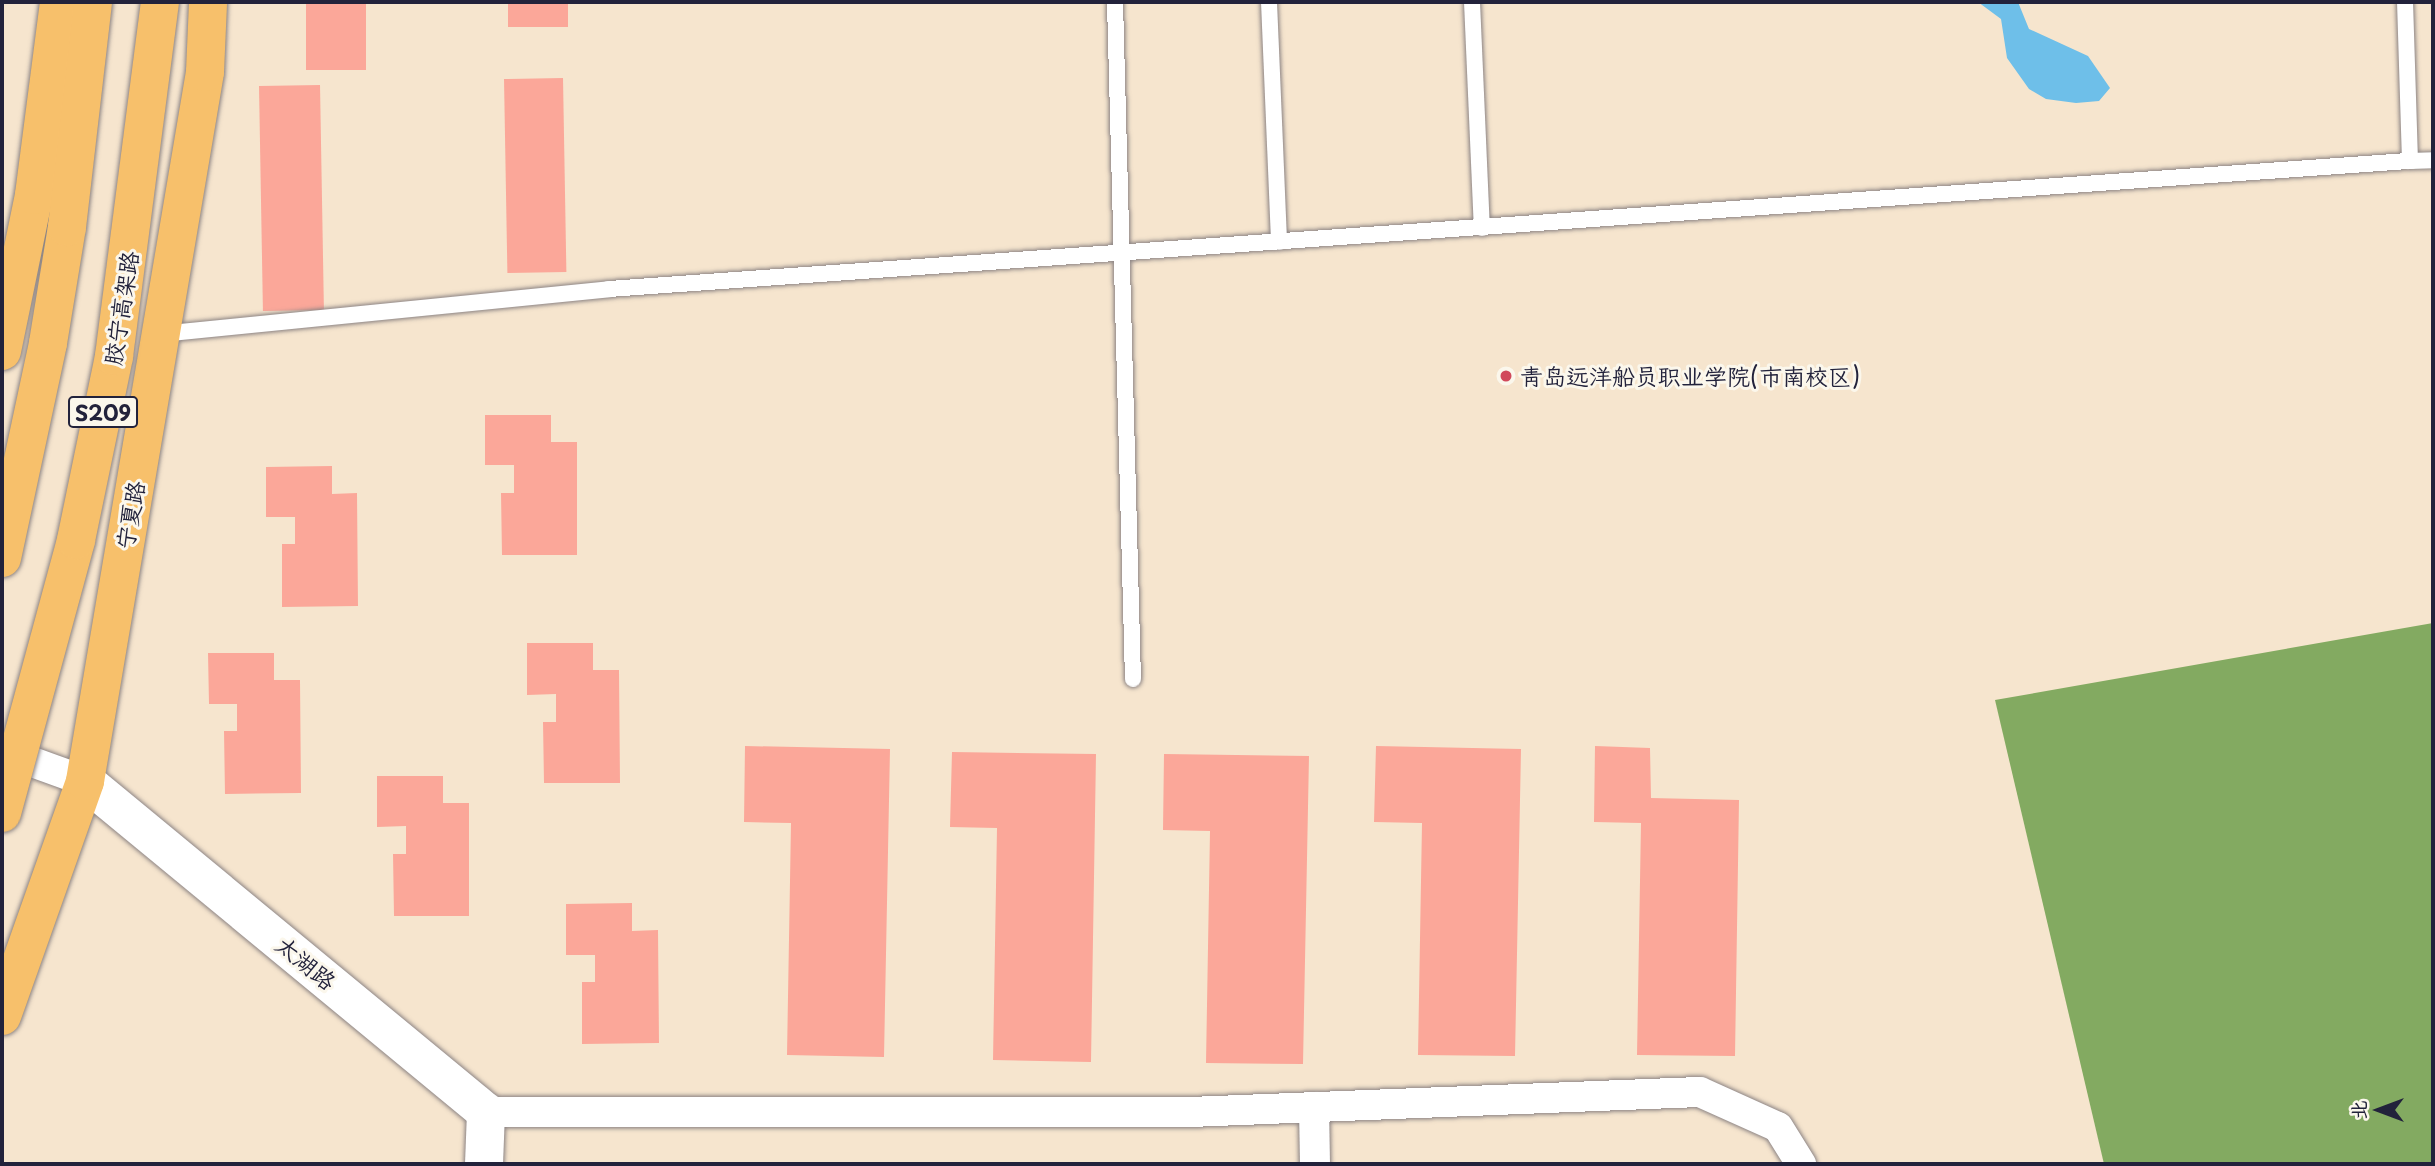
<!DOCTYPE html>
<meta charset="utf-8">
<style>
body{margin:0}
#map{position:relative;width:2435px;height:1166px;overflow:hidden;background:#f6e5ce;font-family:"Playpen Sans","LXGW WenKai TC",sans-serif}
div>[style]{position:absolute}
.forest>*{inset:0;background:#83aa61}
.water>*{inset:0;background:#6ebfe9}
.building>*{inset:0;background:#fba799;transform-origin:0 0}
.roads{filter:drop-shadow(0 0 2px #8c8484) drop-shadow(0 0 2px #8c8484)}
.service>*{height:16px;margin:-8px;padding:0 8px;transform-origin:8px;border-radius:8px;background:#fff}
.minor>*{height:30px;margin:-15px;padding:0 15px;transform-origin:15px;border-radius:15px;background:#fff}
.tertiary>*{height:38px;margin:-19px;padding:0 19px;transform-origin:19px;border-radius:19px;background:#fff}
.primary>*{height:38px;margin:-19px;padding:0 19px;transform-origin:19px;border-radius:19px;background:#f7c06b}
.trunk>*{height:38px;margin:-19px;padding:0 19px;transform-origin:19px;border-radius:19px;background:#f7c06b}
.bridges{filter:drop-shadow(0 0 2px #8c8484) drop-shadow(0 0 2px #8c8484)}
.trunk-bridge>*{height:38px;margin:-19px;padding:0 19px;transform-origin:19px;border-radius:19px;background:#f7c06b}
.dots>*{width:19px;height:19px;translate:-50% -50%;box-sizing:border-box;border:4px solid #fbf7ec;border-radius:50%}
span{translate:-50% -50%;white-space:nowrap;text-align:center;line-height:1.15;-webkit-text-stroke:6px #fbf7ec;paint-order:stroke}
.shield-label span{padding:2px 5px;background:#fbf7ec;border:2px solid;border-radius:5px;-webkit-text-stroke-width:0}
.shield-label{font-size:21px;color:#22223b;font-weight:700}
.street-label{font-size:23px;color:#22223b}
.poi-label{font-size:23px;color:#22223b}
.left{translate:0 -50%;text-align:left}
.frame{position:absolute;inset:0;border:4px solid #22223b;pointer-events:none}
.north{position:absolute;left:2344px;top:1075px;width:70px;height:70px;-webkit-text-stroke:5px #fbf7ec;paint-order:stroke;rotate:270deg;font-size:19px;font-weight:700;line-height:28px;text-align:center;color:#22223b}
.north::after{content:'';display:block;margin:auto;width:24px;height:32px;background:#22223b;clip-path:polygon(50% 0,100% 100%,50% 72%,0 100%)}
</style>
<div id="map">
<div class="forest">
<i style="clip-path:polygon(2433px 623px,2433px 1164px,2104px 1164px,1995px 700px)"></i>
</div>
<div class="water">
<i style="clip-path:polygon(1978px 2px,2018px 2px,2029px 29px,2088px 56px,2110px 88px,2099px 101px,2076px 103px,2046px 99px,2029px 89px,2007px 58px,2001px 19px)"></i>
</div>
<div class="building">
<i style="left:306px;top:2px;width:60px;height:68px"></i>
<i style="left:508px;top:2px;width:60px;height:25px"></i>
<i style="left:563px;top:78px;width:194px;height:59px;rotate:89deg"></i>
<i style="left:320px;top:85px;width:225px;height:61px;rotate:89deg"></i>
<i style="clip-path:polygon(485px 415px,551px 415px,551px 442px,577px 442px,577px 555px,502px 555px,501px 493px,514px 493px,514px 465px,485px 465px)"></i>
<i style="clip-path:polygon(332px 466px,332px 494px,357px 493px,358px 606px,282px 607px,282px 544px,295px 544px,295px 517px,266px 517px,266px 467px)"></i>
<i style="clip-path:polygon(527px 643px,593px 643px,593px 670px,619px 670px,620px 783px,544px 783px,543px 722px,556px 722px,556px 694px,527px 695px)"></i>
<i style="clip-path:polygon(208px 653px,274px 653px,274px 680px,300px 680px,301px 793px,225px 794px,224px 731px,237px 731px,237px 704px,209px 704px)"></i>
<i style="clip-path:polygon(745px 746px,890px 749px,884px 1057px,787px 1055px,791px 823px,744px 822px)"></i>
<i style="clip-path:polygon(1376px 746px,1521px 749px,1515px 1056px,1418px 1055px,1422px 823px,1374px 822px)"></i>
<i style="clip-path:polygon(1595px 746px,1650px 748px,1651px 798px,1739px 800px,1735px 1056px,1637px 1055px,1641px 823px,1594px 822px)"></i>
<i style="clip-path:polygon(952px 752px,1096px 754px,1091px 1062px,993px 1060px,997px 828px,950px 827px)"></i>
<i style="clip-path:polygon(1164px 754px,1309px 756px,1303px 1064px,1206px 1063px,1210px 831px,1163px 830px)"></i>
<i style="clip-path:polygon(377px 776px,443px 776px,443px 803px,469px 803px,469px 916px,394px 916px,393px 854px,406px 854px,406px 826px,377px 827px)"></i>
<i style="clip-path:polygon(632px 903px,632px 931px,658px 930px,659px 1043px,582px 1044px,582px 982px,595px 982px,595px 955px,566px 955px,566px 904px)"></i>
</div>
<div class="roads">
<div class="service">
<i style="left:1115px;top:2px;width:677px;rotate:88.48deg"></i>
<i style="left:1269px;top:2px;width:240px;rotate:87.6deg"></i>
<i style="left:1472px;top:2px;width:226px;rotate:87.5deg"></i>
<i style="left:2410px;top:161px;width:23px;rotate:-2deg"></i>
<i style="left:161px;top:334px;width:450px;rotate:-5.7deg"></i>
<i style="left:609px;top:289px;width:1806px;rotate:-4.07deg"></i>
<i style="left:2410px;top:161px;width:159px;rotate:-91.8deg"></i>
</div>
<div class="minor">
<i style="left:2px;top:751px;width:88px;rotate:19.9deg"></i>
<i style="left:1314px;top:1107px;width:57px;rotate:89deg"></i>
<i style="left:486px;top:1112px;width:704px"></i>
<i style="left:1190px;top:1112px;width:510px;rotate:-2.25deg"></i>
<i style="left:1700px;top:1092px;width:85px;rotate:24.2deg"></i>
<i style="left:1778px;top:1127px;width:44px;rotate:58.1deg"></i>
</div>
<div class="tertiary">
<i style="left:85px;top:781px;width:520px;rotate:39.54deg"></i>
<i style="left:486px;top:1112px;width:52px;rotate:92.2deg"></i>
</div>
<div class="primary">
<i style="left:2px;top:351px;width:159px;rotate:-78.4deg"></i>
<i style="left:34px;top:195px;width:195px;rotate:-82.6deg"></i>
<i style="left:2px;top:1016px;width:249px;rotate:-70.5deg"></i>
<i style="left:85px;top:781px;width:719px;rotate:-80.39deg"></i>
<i style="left:205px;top:72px;width:70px;rotate:-87.5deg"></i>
</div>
<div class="trunk">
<i style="left:2px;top:558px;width:220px;rotate:-77.9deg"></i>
<i style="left:48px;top:343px;width:118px;rotate:-80.7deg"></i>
<i style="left:67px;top:227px;width:226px;rotate:-83.4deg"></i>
</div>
</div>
<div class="bridges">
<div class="trunk-bridge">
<i style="left:2px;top:813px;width:283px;rotate:-74.8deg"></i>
<i style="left:76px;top:540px;width:188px;rotate:-78.3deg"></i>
<i style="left:114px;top:356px;width:357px;rotate:-82.6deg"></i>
</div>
</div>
<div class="dots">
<i style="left:1506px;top:376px;background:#d1495b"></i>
</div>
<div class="shield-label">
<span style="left:103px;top:412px">S209</span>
</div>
<div class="street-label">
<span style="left:121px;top:308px;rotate:-81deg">胶宁高架路</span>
<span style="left:130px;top:515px;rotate:-80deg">宁夏路</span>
<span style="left:306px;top:963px;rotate:39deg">太湖路</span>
</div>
<div class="poi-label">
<span class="left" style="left:1520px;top:376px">青岛远洋船员职业学院(市南校区)</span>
</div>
<div class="frame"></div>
<div class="north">北</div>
</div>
